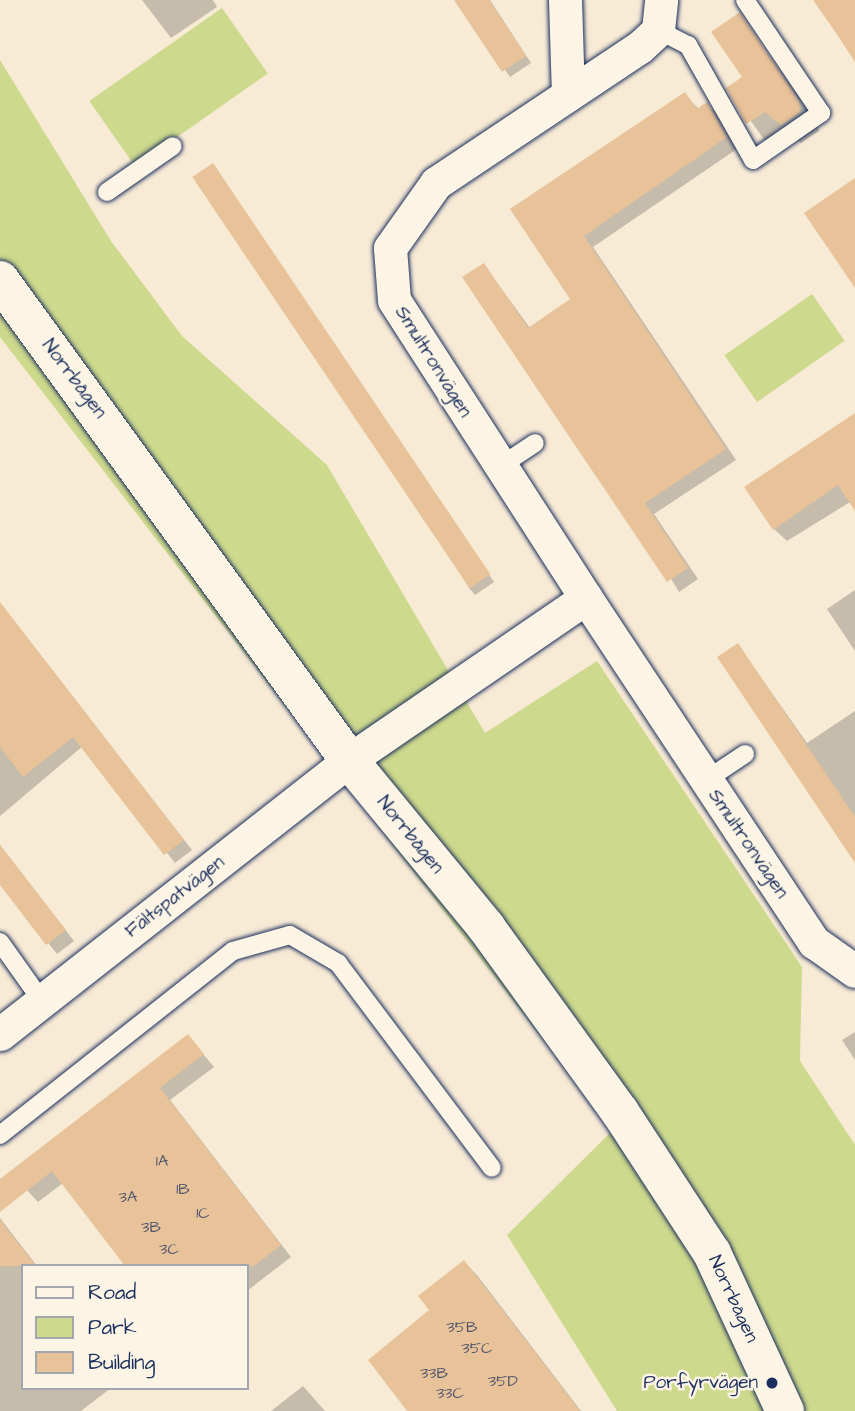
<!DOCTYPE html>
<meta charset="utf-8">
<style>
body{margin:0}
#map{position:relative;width:855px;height:1411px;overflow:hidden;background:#f8ebd6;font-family:"Architects Daughter",sans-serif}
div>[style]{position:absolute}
.green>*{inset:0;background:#cdd98c;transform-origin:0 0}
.shadow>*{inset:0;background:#0003}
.building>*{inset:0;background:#e8c298;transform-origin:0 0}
.roads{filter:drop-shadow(0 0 2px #1b2f5e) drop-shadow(0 0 2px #1b2f5e)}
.service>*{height:18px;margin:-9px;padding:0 9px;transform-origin:9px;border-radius:9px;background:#fcf5e5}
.minor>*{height:33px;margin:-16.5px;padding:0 16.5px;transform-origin:16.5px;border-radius:16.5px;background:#fcf5e5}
.tertiary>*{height:38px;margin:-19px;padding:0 19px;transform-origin:19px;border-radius:19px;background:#fcf5e5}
.dots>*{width:19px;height:19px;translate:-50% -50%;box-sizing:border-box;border:4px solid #fcf5e5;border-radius:50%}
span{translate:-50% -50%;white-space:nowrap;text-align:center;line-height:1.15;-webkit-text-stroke:5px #fcf5e5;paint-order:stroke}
.number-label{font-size:16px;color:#4e546c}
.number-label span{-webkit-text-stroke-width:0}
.street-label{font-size:19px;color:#1b2f5e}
.poi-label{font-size:19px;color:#1b2f5e}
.right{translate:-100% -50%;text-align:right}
.legend{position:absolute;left:21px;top:1264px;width:228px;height:126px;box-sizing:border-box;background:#fcf5e5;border:2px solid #a2a6af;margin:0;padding:9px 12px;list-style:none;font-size:21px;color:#1b2f5e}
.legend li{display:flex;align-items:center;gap:14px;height:35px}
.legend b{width:35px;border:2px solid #a2a6af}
</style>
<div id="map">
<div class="green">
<i style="left:222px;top:8px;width:80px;height:162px;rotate:55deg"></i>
<i style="clip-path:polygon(0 60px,111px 241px,182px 336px,327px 465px,485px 733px,597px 661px,802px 967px,800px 1061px,855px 1145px,855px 1411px,617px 1411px,507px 1235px,613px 1130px,0 337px)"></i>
<i style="left:812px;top:294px;width:57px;height:107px;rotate:55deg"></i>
</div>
<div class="shadow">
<i style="clip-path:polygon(142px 0,213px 0,217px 7px,171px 38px)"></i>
<i style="clip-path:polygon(456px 0,490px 0,531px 63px,510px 77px)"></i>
<i style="clip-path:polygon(739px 15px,818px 122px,819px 131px,801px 143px,785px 129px,766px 142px,728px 89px,744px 78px)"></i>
<i style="clip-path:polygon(684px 94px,699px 109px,707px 104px,717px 114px,737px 149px,593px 247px,736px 460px,654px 514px,698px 579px,679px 592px,484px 265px,530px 328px,573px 299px,512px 209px)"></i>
<i style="clip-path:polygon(213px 165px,494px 582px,475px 595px,469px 588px)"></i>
<i style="clip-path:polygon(855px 415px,855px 499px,787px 541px,774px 529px)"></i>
<i style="clip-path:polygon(855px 590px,855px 651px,827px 609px)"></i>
<i style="clip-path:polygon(0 603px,192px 850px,175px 863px,83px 746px,0 816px)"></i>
<i style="clip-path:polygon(738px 645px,807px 743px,855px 711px,855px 860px)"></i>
<i style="clip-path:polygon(0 845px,74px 941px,57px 954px,0 882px)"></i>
<i style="clip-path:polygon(855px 1032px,855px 1060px,842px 1040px)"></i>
<i style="clip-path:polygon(188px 1036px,214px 1067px,170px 1100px,291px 1257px,247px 1291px,247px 1266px,63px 1183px,38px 1202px,27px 1190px)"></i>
<i style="clip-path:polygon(0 1218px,37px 1266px,23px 1266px,23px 1388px,111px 1388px,81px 1411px,0 1411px)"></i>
<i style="clip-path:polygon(464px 1262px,477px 1275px,581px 1411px,410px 1411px)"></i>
<i style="clip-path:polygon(303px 1386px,325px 1411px,271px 1411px)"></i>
</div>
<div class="building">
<i style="clip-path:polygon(454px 0,489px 0,526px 56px,502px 72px)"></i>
<i style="clip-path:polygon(813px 0,855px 0,855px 62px,834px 30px)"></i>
<i style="clip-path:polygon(740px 12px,799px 101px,800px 112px,781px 125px,765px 112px,746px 124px,726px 88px,742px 77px,711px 32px)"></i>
<i style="clip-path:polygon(685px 92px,697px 109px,707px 102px,727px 137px,584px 236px,726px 449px,645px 503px,688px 568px,667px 582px,462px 277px,484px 263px,528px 328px,570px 299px,510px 209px)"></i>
<i style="left:213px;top:163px;width:496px;height:25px;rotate:56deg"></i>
<i style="clip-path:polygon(855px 178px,855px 288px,804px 213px)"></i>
<i style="clip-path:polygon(855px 413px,855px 511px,838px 485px,773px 530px,744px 487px)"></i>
<i style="clip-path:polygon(0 602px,184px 840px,164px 855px,73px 737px,23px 777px,0 747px)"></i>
<i style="clip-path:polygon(738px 643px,855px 817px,855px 863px,717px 657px)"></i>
<i style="clip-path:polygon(0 845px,66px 930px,46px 945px,0 885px)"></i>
<i style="clip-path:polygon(188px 1034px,204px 1054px,160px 1088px,281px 1245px,254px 1266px,125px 1266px,52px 1171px,0 1212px,0 1179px)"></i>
<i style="clip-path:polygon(0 1220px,36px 1266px,0 1266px)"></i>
<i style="clip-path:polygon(464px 1260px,580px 1411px,407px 1411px,368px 1360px,429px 1310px,418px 1296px)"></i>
</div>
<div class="roads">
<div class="service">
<i style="left:658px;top:30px;width:34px;rotate:27deg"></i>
<i style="left:688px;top:45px;width:132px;rotate:60.5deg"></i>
<i style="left:753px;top:160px;width:83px;rotate:-34.7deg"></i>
<i style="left:821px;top:113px;width:136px;rotate:-123.9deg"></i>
<i style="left:107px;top:192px;width:80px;rotate:-34.9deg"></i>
<i style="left:499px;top:467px;width:43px;rotate:-33.7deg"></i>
<i style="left:706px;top:780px;width:47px;rotate:-33.7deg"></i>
<i style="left:0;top:942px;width:72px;rotate:54.6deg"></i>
<i style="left:0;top:1135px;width:297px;rotate:-38.3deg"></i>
<i style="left:233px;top:951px;width:59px;rotate:-15.7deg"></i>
<i style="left:290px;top:935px;width:56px;rotate:30.3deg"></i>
<i style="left:338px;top:963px;width:256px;rotate:53.1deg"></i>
</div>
<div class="minor">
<i style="left:565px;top:0;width:93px;rotate:88.2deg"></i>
<i style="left:586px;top:598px;width:354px;rotate:-122.8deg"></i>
<i style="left:394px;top:300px;width:52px;rotate:-94.4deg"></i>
<i style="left:390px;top:248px;width:80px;rotate:-54.7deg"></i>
<i style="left:436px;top:183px;width:245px;rotate:-33.7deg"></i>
<i style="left:640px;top:47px;width:25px;rotate:-43deg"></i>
<i style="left:658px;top:30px;width:30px;rotate:-84deg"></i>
<i style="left:0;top:1034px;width:444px;rotate:-38.1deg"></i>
<i style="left:349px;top:760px;width:287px;rotate:-34.4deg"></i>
<i style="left:586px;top:598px;width:413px;rotate:56.5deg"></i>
<i style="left:814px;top:942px;width:50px;rotate:35.3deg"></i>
</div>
<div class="tertiary">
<i style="left:0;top:280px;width:593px;rotate:53.98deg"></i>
<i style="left:349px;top:760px;width:216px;rotate:50.6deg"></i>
<i style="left:486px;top:927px;width:228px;rotate:54.1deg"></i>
<i style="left:620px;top:1112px;width:168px;rotate:56.9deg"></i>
<i style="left:712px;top:1253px;width:174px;rotate:65.2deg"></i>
</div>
</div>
<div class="dots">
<i style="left:772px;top:1383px;background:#1b2f5e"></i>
</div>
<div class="number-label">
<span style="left:162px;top:1161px">1A</span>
<span style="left:183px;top:1189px">1B</span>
<span style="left:128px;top:1197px">3A</span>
<span style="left:203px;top:1213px">1C</span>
<span style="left:151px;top:1227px">3B</span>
<span style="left:169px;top:1249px">3C</span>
<span style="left:462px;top:1327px">35B</span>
<span style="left:477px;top:1348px">35C</span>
<span style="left:434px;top:1373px">33B</span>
<span style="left:503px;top:1381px">35D</span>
<span style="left:450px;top:1393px">33C</span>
</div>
<div class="street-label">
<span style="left:433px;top:362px;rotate:58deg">Smultronvägen</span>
<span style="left:74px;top:379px;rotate:53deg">Norrbågen</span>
<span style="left:410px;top:835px;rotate:51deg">Norrbågen</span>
<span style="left:748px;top:844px;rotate:56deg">Smultronvägen</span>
<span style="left:175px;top:897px;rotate:-38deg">Fältspatvägen</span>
<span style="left:733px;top:1299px;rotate:65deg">Norrbågen</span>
</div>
<div class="poi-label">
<span class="right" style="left:758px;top:1383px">Porfyrvägen</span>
</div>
<ul class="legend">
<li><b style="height:9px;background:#fcf5e5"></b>Road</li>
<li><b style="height:19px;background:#cdd98c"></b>Park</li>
<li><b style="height:19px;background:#e8c298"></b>Building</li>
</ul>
</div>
